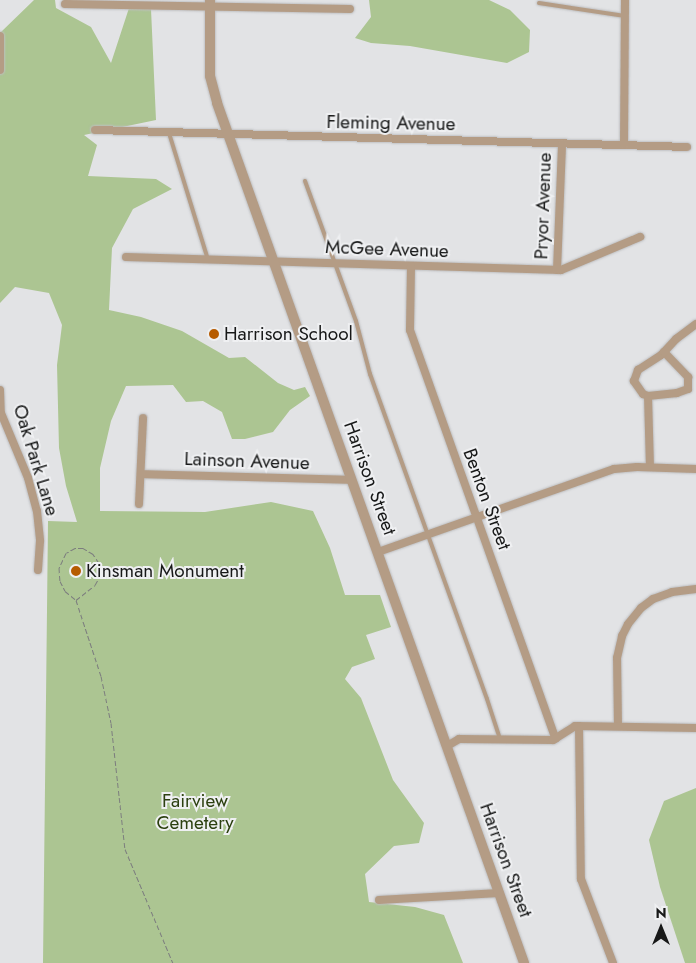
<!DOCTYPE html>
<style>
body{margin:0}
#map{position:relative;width:696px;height:963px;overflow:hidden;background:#e2e3e5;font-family:Jost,sans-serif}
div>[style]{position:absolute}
.green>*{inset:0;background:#acc592}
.path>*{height:1px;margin-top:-0.5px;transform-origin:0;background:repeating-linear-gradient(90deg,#7c7d7e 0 5px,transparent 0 7.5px)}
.roads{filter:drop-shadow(0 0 1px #bdbec0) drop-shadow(0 0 1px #bdbec0)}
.service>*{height:4px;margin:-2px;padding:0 2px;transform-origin:2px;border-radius:2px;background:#b49c85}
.minor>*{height:8px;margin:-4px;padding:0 4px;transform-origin:4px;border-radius:4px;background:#b49c85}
.tertiary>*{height:10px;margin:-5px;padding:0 5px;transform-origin:5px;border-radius:5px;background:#b49c85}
.dots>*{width:14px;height:14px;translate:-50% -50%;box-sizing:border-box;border:2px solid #eff0f2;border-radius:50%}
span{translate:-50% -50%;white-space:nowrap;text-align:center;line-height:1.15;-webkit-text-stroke:4px #eff0f2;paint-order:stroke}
.street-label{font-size:19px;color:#171818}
.poi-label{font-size:19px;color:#171818}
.left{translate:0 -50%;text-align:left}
.park-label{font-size:19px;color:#2c4010}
.north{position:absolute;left:636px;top:903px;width:50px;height:50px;-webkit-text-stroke:4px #eff0f2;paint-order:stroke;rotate:0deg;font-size:14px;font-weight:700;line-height:20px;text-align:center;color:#171818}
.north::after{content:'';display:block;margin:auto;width:18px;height:22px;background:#171818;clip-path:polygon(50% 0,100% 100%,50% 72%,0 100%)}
</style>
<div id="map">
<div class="green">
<i style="clip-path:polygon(34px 0,55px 0,56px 8px,91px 27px,111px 63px,129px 8px,151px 9px,156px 120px,84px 135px,97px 145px,88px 176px,156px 179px,172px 189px,133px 209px,112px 248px,109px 310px,141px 317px,182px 331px,229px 358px,245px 357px,278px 383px,294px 390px,305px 387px,310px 396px,290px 410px,273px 432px,245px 439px,232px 439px,222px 412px,203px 401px,186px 402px,173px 385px,126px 386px,111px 421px,100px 468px,100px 511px,205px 512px,271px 502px,313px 511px,330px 548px,345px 595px,380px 595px,391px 627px,366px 635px,375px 659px,352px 667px,345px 679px,361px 698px,393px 780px,424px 823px,419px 843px,394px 846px,365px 874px,369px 902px,415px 907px,444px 915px,463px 963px,43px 963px,48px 521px,77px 522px,66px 486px,59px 448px,57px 365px,62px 325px,49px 293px,15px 287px,0 303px,0 33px)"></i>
<i style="clip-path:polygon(369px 0,489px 0,510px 10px,530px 30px,529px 52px,507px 63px,410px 46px,371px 43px,355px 38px,371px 17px)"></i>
<i style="clip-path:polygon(696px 788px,696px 963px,685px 963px,660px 887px,649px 840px,664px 801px)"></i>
</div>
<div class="path">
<i style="left:76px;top:600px;width:24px;rotate:-38deg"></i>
<i style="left:95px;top:585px;width:10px;rotate:-61deg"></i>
<i style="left:100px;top:576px;width:13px;rotate:-94deg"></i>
<i style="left:99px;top:563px;width:11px;rotate:-124deg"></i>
<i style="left:93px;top:554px;width:12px;rotate:-149deg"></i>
<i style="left:83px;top:548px;width:8px;rotate:180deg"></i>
<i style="left:75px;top:548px;width:10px;rotate:151deg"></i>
<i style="left:66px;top:553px;width:17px;rotate:115deg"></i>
<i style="left:59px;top:568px;width:13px;rotate:86deg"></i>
<i style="left:60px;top:581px;width:11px;rotate:63deg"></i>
<i style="left:65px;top:591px;width:14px;rotate:39deg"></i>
<i style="left:76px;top:600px;width:80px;rotate:71.8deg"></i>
<i style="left:101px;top:676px;width:48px;rotate:78deg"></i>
<i style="left:111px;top:723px;width:127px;rotate:83.7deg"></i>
<i style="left:125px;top:849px;width:124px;rotate:67.2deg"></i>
</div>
<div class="roads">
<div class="service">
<i style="left:539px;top:3px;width:87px;rotate:8.6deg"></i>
<i style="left:169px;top:133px;width:133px;rotate:72.9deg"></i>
<i style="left:305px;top:181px;width:149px;rotate:70deg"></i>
<i style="left:356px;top:321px;width:55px;rotate:75.2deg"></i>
<i style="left:370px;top:374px;width:345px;rotate:70.2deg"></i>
<i style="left:487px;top:699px;width:42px;rotate:72deg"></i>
</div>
<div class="minor">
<i style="left:65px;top:4px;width:285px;rotate:1deg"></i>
<i style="left:0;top:36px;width:34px;rotate:90deg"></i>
<i style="left:95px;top:130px;width:592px;rotate:1.64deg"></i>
<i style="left:624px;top:145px;width:145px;rotate:-89.6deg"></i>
<i style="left:126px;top:257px;width:435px;rotate:1.7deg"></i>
<i style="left:561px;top:270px;width:86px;rotate:-22.7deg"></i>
<i style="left:411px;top:266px;width:64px;rotate:90.9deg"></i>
<i style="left:410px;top:330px;width:434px;rotate:70.4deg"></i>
<i style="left:557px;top:270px;width:127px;rotate:-87.7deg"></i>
<i style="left:664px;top:352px;width:35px;rotate:46deg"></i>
<i style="left:688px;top:377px;width:12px;rotate:90deg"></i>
<i style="left:688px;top:389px;width:12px;rotate:160deg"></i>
<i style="left:677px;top:393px;width:29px;rotate:174deg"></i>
<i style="left:648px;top:396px;width:5px;rotate:-158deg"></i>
<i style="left:643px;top:394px;width:16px;rotate:-125deg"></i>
<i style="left:634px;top:381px;width:12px;rotate:-70deg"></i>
<i style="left:638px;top:370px;width:27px;rotate:-33deg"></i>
<i style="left:661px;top:355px;width:4px;rotate:-45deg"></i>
<i style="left:664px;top:352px;width:18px;rotate:-47deg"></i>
<i style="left:676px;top:339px;width:25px;rotate:-37deg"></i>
<i style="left:0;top:390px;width:23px;rotate:88deg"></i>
<i style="left:1px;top:413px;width:70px;rotate:67.4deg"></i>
<i style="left:28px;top:478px;width:34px;rotate:75deg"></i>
<i style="left:37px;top:511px;width:30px;rotate:84deg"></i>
<i style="left:40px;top:541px;width:29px;rotate:94deg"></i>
<i style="left:648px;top:396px;width:71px;rotate:88.4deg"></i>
<i style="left:141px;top:474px;width:211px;rotate:1.6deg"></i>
<i style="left:139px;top:504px;width:86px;rotate:-87.3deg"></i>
<i style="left:378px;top:552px;width:250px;rotate:-19.4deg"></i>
<i style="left:614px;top:469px;width:23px;rotate:-5deg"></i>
<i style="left:637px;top:467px;width:59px;rotate:1.9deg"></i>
<i style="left:579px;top:726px;width:153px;rotate:89.3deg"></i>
<i style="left:581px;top:879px;width:90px;rotate:69.1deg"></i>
<i style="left:618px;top:726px;width:68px;rotate:-90.8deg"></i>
<i style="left:617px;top:658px;width:23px;rotate:-77deg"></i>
<i style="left:622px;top:636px;width:13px;rotate:-63deg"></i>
<i style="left:628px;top:624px;width:21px;rotate:-51deg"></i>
<i style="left:641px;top:608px;width:15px;rotate:-37deg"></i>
<i style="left:653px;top:599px;width:20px;rotate:-20deg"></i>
<i style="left:672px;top:592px;width:24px;rotate:-7deg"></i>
<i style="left:447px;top:746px;width:14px;rotate:-30deg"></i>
<i style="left:459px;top:739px;width:94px;rotate:0.6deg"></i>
<i style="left:553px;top:740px;width:26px;rotate:-32deg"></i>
<i style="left:575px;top:726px;width:121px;rotate:0.9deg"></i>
<i style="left:379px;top:900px;width:120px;rotate:-3.3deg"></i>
</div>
<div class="tertiary">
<i style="left:210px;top:0;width:76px;rotate:90deg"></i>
<i style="left:210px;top:76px;width:28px;rotate:75deg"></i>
<i style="left:217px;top:103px;width:913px;rotate:70.35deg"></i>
</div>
</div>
<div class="dots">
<i style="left:214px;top:334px;background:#b65b00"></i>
<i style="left:76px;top:571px;background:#b65b00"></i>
</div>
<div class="street-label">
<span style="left:391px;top:123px;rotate:1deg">Fleming Avenue</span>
<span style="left:543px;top:206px;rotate:-88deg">Pryor Avenue</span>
<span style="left:387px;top:249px;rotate:2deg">McGee Avenue</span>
<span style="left:36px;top:460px;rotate:73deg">Oak Park Lane</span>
<span style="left:247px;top:461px;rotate:2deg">Lainson Avenue</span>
<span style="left:370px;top:478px;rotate:70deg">Harrison Street</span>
<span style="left:487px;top:499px;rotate:70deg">Benton Street</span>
<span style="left:506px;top:860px;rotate:70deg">Harrison Street</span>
</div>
<div class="poi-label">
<span class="left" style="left:224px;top:334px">Harrison School</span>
<span class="left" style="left:86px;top:571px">Kinsman Monument</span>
</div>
<div class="park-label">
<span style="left:195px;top:812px">Fairview<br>Cemetery</span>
</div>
<div class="north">N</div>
</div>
